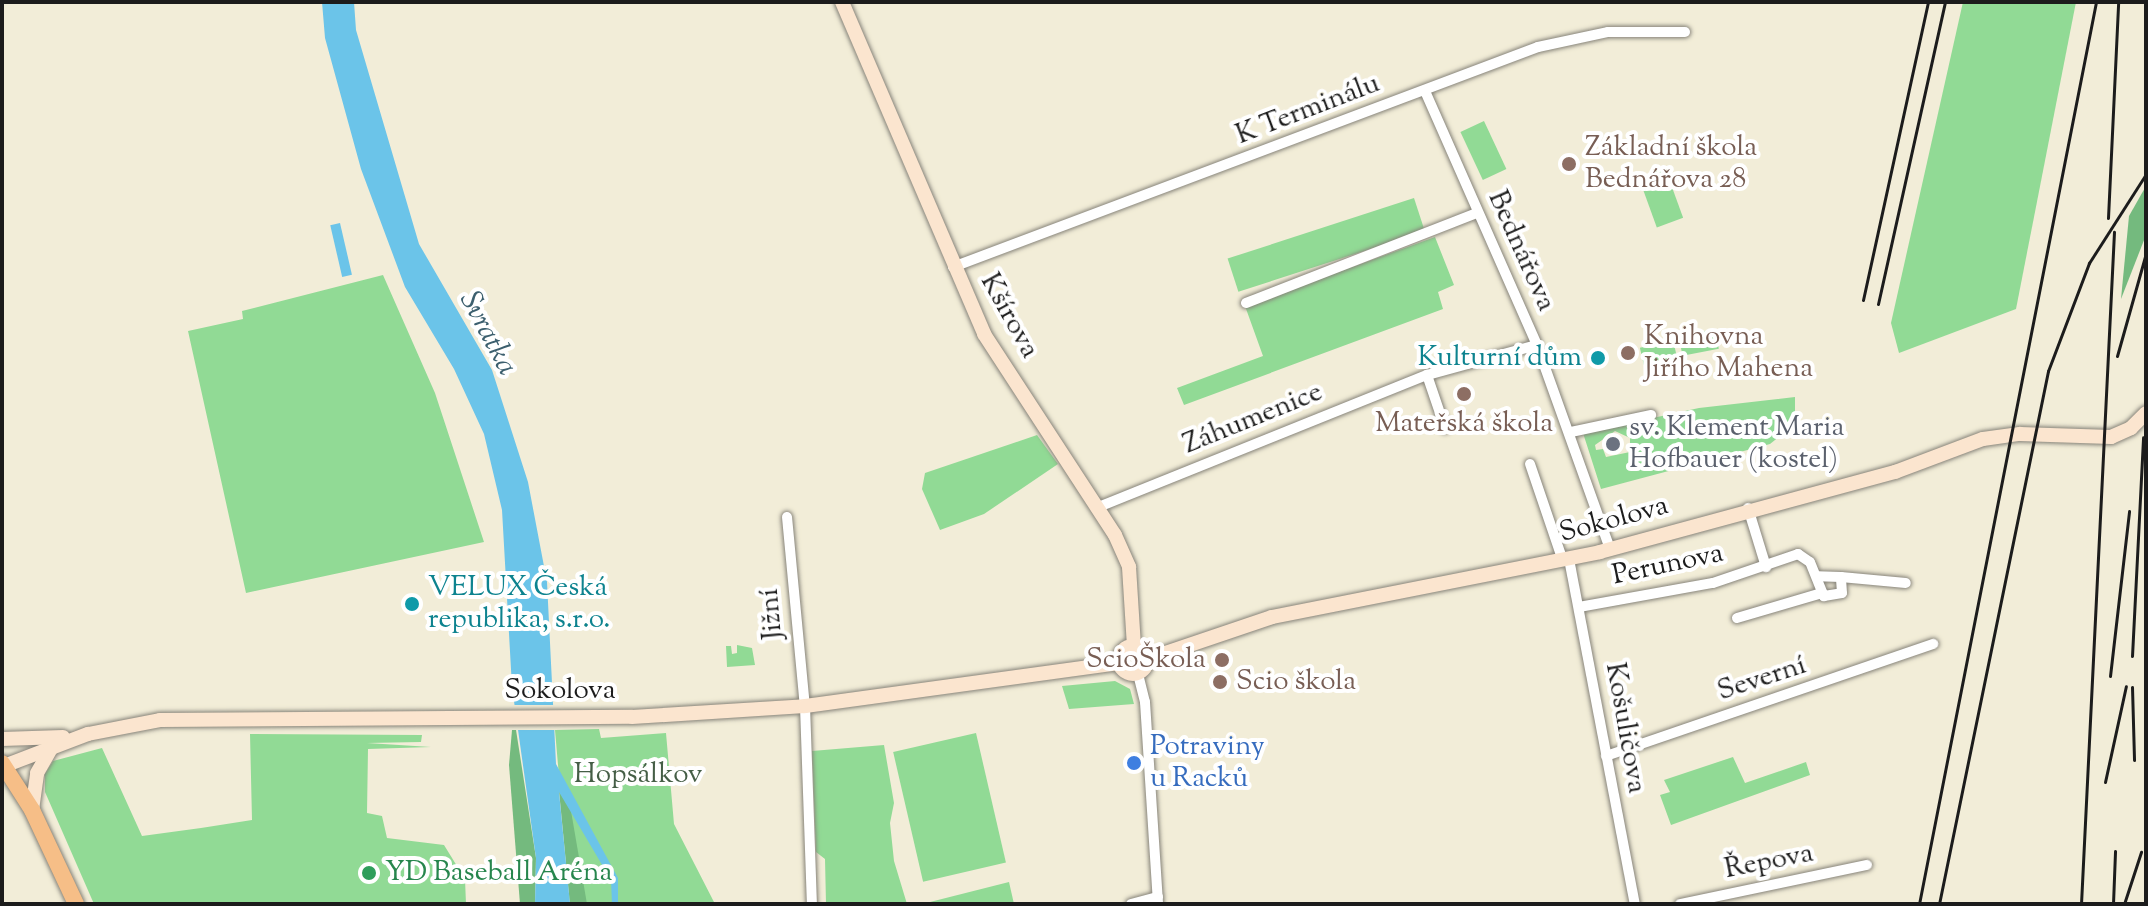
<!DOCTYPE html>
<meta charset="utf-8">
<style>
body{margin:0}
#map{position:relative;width:2148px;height:906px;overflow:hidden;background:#f2edd8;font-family:"Sorts Mill Goudy",serif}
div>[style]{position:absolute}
.green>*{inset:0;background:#91da95;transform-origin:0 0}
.forest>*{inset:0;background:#74ba7e}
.water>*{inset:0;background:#6bc4e9;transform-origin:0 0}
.pier>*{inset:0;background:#f2edd8;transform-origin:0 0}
.roads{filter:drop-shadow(0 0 2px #87847a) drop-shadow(0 0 2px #87847a)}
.street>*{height:10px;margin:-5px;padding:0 5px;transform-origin:5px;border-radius:5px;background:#fff}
.secondary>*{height:14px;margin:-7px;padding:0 7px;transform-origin:7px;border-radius:7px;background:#fbe5cf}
.secondary>.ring{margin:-7px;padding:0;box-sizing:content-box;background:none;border:14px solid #fbe5cf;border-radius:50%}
.primary>*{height:16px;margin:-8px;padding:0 8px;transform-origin:8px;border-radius:8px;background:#f6be87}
.rail>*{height:3px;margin:-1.5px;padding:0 1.5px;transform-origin:1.5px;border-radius:1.5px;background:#1c1c1c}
.dots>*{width:22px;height:22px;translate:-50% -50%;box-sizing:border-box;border:4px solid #fff;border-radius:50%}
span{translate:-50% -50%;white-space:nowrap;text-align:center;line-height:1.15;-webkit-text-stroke:8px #fff;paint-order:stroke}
.street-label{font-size:28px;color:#1c1c1c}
.education-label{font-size:28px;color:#785e54}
.left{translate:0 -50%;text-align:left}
.right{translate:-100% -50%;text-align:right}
.culture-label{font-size:28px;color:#0d838f}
.worship-label{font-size:28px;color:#5b616d}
.shop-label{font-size:28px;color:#366cbe}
.park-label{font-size:28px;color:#455e46}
.leisure-label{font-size:28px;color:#27864d}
.water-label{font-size:30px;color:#3c5f6e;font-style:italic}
.frame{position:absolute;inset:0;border:4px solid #1c1c1c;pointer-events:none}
</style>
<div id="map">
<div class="green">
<i style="clip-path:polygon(1963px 2px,2076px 2px,2016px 309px,1899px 353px,1891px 323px)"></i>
<i style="left:1484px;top:121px;width:53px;height:26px;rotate:65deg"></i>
<i style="left:1665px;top:168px;width:53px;height:28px;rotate:70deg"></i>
<i style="left:1414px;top:198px;width:35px;height:196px;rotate:72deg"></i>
<i style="clip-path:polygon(1435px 237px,1454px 285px,1438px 292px,1443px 309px,1184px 405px,1177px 388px,1263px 356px,1245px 306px)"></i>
<i style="clip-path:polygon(383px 275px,435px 393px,484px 542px,246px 593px,188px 331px,243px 319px,242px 311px)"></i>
<i style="left:1715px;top:329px;width:20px;height:37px;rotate:79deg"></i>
<i style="left:1673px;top:340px;width:18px;height:34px;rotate:77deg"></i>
<i style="clip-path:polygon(evenodd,1795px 397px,1795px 424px,1770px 444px,1601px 489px,1583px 433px,1699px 408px,1795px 397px,1615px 431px,1630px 438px,1630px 452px,1606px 457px,1603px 449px,1596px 450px,1595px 445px,1615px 431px)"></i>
<i style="clip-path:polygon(1037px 435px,1058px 464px,984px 514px,940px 530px,922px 489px,925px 473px)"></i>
<i style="clip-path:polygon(737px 645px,752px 648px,755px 665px,727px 667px,726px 646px,731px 646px,732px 654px,737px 653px)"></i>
<i style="clip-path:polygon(1115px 681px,1130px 689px,1134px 704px,1069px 709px,1062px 686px)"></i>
<i style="clip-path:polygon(599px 729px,601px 738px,666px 733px,674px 824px,715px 904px,570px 904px,555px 730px)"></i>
<i style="left:976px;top:733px;width:133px;height:85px;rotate:77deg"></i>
<i style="clip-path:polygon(250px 734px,422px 735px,421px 742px,367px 743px,431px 747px,368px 749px,367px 813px,382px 816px,387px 838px,444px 845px,465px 879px,466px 904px,94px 904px,45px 792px,45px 774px,53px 761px,102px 748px,142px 836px,201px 828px,252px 820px)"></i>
<i style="clip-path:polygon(884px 745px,894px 803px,890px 823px,894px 861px,907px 904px,826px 904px,825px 859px,816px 852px,812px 751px)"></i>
<i style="clip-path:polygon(1733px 757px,1745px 783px,1806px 762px,1810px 775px,1671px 825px,1660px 795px,1670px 792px,1664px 780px)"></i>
<i style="clip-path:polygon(1009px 882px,1014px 904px,930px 904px,930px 902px)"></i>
</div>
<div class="forest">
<i style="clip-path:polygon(2146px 186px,2146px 235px,2121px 299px,2129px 216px)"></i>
<i style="clip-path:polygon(512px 730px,516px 730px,536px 858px,535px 904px,520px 904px,509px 765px)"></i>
<i style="clip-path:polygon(559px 791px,571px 811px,587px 904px,570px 904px)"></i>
</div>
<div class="water">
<i style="clip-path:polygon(322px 2px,354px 2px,356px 30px,419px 244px,492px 370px,528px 482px,547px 582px,556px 764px,618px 878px,618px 904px,612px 904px,611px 880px,559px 792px,570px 904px,535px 904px,536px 858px,512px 687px,502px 510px,484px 434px,454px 369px,405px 287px,361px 169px,325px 38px)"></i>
<i style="left:340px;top:223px;width:53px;height:10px;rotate:77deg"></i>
</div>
<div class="pier">
<i style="left:510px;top:705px;width:47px;height:25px"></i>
</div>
<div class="roads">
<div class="street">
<i style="left:1425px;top:91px;width:278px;rotate:66.2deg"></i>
<i style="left:1537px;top:345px;width:217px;rotate:70.3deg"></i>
<i style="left:953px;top:267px;width:625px;rotate:-20.61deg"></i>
<i style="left:1538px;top:47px;width:72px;rotate:-12.1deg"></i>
<i style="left:1608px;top:32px;width:77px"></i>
<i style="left:1246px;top:303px;width:248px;rotate:-21.3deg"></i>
<i style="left:1427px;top:375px;width:56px;rotate:71.2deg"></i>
<i style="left:1571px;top:432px;width:82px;rotate:-12deg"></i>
<i style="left:1530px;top:464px;width:102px;rotate:71.2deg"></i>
<i style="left:1096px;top:508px;width:357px;rotate:-21.9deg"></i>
<i style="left:1427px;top:375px;width:114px;rotate:-15.3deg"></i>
<i style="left:1748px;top:508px;width:62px;rotate:73deg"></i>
<i style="left:787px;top:517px;width:190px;rotate:84.6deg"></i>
<i style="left:805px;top:706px;width:198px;rotate:88deg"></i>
<i style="left:1569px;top:559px;width:351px;rotate:79.2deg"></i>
<i style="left:1841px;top:577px;width:65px;rotate:5.3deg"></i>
<i style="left:1579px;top:607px;width:136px;rotate:-10.2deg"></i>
<i style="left:1713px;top:583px;width:90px;rotate:-18.8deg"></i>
<i style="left:1798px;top:554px;width:14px;rotate:34deg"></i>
<i style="left:1810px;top:562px;width:37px;rotate:68deg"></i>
<i style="left:1824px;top:596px;width:18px;rotate:-9deg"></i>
<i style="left:1842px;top:593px;width:16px;rotate:-94deg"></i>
<i style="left:1841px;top:577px;width:23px;rotate:-178deg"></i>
<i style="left:1737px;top:618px;width:89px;rotate:-16.4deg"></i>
<i style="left:1138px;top:674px;width:29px;rotate:76deg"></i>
<i style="left:1145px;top:702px;width:202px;rotate:86.3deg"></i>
<i style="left:1606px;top:756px;width:346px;rotate:-18.9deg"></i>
<i style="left:1131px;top:904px;width:28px;rotate:-15deg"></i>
<i style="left:1680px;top:904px;width:191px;rotate:-11.8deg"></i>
</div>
<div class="secondary">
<i style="left:842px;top:2px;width:361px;rotate:66.8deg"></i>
<i style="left:984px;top:334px;width:240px;rotate:56.9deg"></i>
<i style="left:1115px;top:535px;width:35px;rotate:66deg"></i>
<i style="left:1129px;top:567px;width:79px;rotate:86.4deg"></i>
<i class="ring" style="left:1119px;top:646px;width:14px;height:14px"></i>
<i style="left:1148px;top:659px;width:131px;rotate:-18.7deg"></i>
<i style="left:1272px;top:617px;width:334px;rotate:-11.2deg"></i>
<i style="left:1600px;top:552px;width:306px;rotate:-15.2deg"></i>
<i style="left:1895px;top:472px;width:94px;rotate:-20.6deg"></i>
<i style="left:1983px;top:439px;width:37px;rotate:-8deg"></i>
<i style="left:2020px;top:434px;width:91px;rotate:1.9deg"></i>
<i style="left:2111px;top:437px;width:22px;rotate:-24deg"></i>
<i style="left:2131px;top:428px;width:21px;rotate:-45deg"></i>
<i style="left:2px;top:739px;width:61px;rotate:-1.9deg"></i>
<i style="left:4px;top:766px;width:90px;rotate:-20.9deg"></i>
<i style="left:88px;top:734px;width:73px;rotate:-11deg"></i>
<i style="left:160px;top:720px;width:472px;rotate:-0.4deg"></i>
<i style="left:632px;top:717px;width:173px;rotate:-3.6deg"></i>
<i style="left:805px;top:706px;width:317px;rotate:-7.8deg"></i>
<i style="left:32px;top:810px;width:37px;rotate:-82deg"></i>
<i style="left:37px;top:773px;width:30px;rotate:-60deg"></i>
</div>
<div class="primary">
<i style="left:2px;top:763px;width:56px;rotate:57.4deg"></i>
<i style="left:32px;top:810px;width:104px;rotate:64.9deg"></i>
</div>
</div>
<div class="rail">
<i style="left:2108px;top:218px;width:216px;rotate:-87.3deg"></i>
<i style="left:1863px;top:300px;width:305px;rotate:-77.7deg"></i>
<i style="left:1878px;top:304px;width:309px;rotate:-77.5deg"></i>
<i style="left:2117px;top:356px;width:107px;rotate:-74.3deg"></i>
<i style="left:2132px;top:656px;width:219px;rotate:-87.1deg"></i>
<i style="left:2110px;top:676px;width:166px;rotate:-83.4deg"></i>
<i style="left:2132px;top:687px;width:73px;rotate:88.4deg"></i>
<i style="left:2105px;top:782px;width:98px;rotate:-77.7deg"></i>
<i style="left:2145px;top:839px;width:4px;rotate:-76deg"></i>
<i style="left:1919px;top:904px;width:919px;rotate:-78.9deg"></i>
<i style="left:1939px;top:904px;width:544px;rotate:-78.44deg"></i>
<i style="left:2048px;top:371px;width:116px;rotate:-69.2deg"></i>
<i style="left:2089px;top:263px;width:106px;rotate:-57.4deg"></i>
<i style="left:2081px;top:904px;width:673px;rotate:-87.19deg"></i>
<i style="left:2113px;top:904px;width:53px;rotate:-87.8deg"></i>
<i style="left:2124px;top:904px;width:55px;rotate:-71.9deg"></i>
</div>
<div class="dots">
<i style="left:1569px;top:164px;background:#8d6e63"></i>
<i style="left:1628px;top:353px;background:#8d6e63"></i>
<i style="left:1598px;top:358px;background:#0f9aa8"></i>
<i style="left:1464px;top:394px;background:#8d6e63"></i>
<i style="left:1613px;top:444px;background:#6b7280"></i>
<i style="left:412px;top:604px;background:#0f9aa8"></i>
<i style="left:1222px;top:660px;background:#8d6e63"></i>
<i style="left:1220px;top:682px;background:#8d6e63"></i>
<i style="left:1134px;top:763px;background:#3f7fe0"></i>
<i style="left:369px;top:873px;background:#2e9e5b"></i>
</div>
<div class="street-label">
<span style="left:1308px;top:110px;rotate:-21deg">K Terminálu</span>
<span style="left:1521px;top:251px;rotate:66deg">Bednářova</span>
<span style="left:1009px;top:316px;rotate:61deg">Kšírova</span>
<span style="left:1253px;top:419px;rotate:-22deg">Záhumenice</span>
<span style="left:1614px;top:520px;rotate:-15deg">Sokolova</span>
<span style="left:1668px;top:565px;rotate:-12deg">Perunova</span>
<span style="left:772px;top:614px;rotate:-95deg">Jižní</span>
<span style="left:1762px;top:679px;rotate:-18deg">Severní</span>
<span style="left:560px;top:691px">Sokolova</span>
<span style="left:1625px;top:728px;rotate:80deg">Košuličova</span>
<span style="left:1769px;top:862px;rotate:-11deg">Řepova</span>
</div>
<div class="education-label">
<span class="left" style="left:1585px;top:164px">Základní škola<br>Bednářova 28</span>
<span class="left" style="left:1644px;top:353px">Knihovna<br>Jiřího Mahena</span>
<span style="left:1464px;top:424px">Mateřská škola</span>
<span class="right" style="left:1206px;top:660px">ScioŠkola</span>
<span class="left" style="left:1236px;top:682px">Scio škola</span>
</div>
<div class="culture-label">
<span class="right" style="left:1582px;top:358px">Kulturní dům</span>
<span class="left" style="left:428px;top:604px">VELUX Česká<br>republika, s.r.o.</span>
</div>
<div class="worship-label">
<span class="left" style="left:1629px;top:444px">sv. Klement Maria<br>Hofbauer (kostel)</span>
</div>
<div class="shop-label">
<span class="left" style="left:1150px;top:763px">Potraviny<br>u Racků</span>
</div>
<div class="park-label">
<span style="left:638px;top:775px">Hopsálkov</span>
</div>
<div class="leisure-label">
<span class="left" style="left:385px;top:873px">YD Baseball Aréna</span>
</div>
<div class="water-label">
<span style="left:487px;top:334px;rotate:62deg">Svratka</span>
</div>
<div class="frame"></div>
</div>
